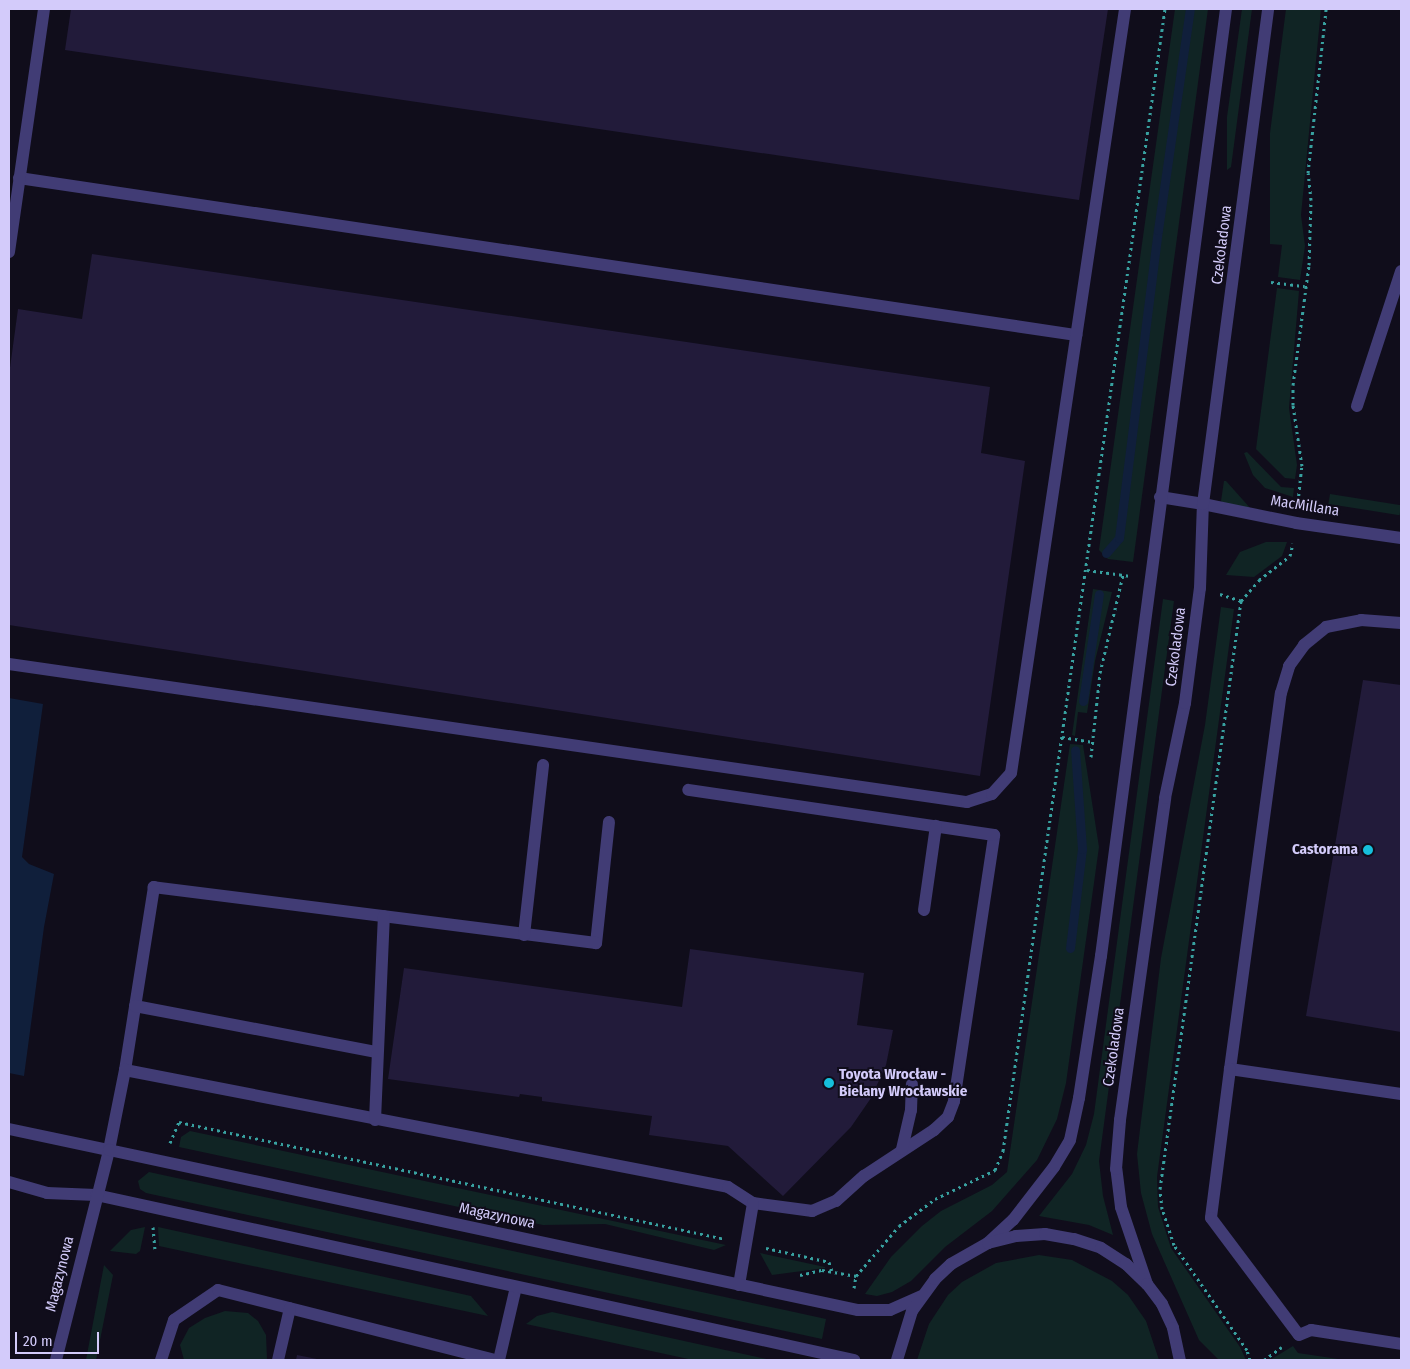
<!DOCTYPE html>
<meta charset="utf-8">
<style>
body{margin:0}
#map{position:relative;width:1410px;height:1369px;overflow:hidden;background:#100d1b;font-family:"Fira Sans Condensed",sans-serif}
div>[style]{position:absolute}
.green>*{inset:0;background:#102424;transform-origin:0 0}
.water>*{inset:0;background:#101f3b}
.stream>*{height:9px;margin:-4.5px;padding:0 4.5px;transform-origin:4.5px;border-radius:4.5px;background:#101f3b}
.building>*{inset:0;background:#221b3a}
.path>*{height:3px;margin-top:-1.5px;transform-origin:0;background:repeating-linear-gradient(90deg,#38a1a0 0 2.5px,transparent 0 6.5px)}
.lane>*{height:12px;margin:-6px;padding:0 6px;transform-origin:6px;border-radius:6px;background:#413c75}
.street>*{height:12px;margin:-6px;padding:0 6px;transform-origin:6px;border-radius:6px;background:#413c75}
.dots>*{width:14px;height:14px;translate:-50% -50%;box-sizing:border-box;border:2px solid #100d1b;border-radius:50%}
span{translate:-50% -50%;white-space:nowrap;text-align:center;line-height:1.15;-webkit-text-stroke:4px #100d1b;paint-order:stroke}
.street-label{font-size:15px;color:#d3cbfa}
.poi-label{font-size:15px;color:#d3cbfa;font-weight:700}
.right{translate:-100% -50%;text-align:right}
.left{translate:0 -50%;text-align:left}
.frame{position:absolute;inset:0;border:10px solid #d3cbfa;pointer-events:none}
.scale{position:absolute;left:15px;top:1332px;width:84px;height:22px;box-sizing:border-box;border:2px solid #d3cbfa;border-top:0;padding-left:6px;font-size:15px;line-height:18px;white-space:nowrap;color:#d3cbfa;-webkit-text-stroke:4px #100d1b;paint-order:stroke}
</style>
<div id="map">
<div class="green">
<i style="clip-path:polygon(1175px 9px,1208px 9px,1133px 562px,1108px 559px,1099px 550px)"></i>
<i style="clip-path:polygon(1242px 9px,1252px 9px,1231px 167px,1227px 170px,1227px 117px)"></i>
<i style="clip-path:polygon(1286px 9px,1321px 9px,1301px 215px,1305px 246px,1300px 280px,1278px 277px,1282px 245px,1270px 244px,1270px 133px)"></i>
<i style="clip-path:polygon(1277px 288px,1299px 291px,1289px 408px,1297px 465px,1295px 479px,1285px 478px,1256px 449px)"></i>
<i style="clip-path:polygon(1247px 452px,1281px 487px,1294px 488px,1293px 497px,1265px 488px,1253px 475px,1244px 453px)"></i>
<i style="clip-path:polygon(1224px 481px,1226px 481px,1251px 509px,1224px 505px,1221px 501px)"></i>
<i style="left:1330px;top:494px;width:72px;height:10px;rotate:9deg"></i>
<i style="clip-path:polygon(1266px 542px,1287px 542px,1282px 556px,1254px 577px,1226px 575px,1240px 552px)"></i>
<i style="clip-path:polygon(1093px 589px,1112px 592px,1095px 661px,1087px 713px,1078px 712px,1075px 736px,1072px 735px)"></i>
<i style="clip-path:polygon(1163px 599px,1174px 601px,1099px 1161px,1103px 1196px,1113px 1235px,1089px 1225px,1039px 1216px,1072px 1174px,1086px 1145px,1094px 1114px)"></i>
<i style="clip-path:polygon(1221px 607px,1234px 609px,1157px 1177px,1158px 1207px,1171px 1248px,1240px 1347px,1246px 1360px,1219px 1360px,1199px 1340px,1152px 1234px,1141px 1193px,1137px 1154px,1161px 958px,1205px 725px)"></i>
<i style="clip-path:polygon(1070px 744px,1083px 745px,1099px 847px,1066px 1083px,1057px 1119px,1037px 1160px,992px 1211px,945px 1247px,911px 1281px,892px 1292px,877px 1296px,865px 1294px,891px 1257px,922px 1226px,941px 1211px,992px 1185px,1007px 1172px)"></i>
<i style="clip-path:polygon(190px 1131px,495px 1196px,726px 1245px,714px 1250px,605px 1224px,543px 1225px,179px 1147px,181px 1137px)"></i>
<i style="clip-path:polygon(149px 1172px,826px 1319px,822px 1339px,146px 1193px,140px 1189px,138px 1181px)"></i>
<i style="clip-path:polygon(145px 1227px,140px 1251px,136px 1254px,110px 1251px,131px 1230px)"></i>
<i style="clip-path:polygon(158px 1227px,471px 1296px,488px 1316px,159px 1246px)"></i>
<i style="clip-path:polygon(760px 1253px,825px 1267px,825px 1268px,772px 1275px)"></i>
<i style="clip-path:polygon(1039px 1255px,1072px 1260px,1112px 1281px,1128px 1295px,1146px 1321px,1159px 1360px,917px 1360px,929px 1324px,948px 1295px,962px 1282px,996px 1263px)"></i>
<i style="clip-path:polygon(104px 1265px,113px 1275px,96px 1360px,86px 1360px)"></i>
<i style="clip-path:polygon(225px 1311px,248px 1313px,258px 1321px,266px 1335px,267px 1360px,184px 1360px,180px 1345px,189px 1328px,205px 1318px)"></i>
<i style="clip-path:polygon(552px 1312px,771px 1360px,693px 1360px,526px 1324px,537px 1316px)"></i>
<i style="clip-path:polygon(1293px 1346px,1298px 1353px,1345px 1360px,1270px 1360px)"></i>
</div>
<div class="water">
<i style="clip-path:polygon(9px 698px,43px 704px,22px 857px,29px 864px,54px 874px,44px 927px,24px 1076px,9px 1073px)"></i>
</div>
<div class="stream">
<i style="left:1106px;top:553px;width:20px;rotate:-49deg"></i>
<i style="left:1119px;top:538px;width:310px;rotate:-82.8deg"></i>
<i style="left:1158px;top:230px;width:223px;rotate:-81.8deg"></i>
<i style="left:1083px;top:701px;width:108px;rotate:-81.5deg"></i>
<i style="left:1070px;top:948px;width:100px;rotate:-83.1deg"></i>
<i style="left:1082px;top:849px;width:99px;rotate:-94deg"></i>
</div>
<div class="building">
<i style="clip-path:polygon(71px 9px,1108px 9px,1079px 200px,65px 50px)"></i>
<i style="clip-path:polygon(92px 254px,990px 387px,981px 453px,1025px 461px,980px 776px,9px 625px,9px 375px,18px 309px,82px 319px)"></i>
<i style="clip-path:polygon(1363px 680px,1401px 685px,1401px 1032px,1306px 1016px)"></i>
<i style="clip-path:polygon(690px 949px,864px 973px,857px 1025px,893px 1030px,886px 1065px,871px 1098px,851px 1127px,783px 1196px,728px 1146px,649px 1135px,652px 1116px,542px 1101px,542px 1097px,520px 1094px,519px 1097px,388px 1079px,404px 968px,682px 1007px)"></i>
<i style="clip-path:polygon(297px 1355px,317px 1359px,317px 1360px,296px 1360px)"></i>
</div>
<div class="path">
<i style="left:1271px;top:282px;width:34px;rotate:7deg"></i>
<i style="left:1298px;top:502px;width:36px;rotate:-84deg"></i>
<i style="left:1302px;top:466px;width:62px;rotate:-98.4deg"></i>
<i style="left:1293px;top:405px;width:20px;rotate:-90deg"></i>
<i style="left:1293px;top:385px;width:121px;rotate:-82.4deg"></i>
<i style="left:1309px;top:265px;width:65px;rotate:-88.2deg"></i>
<i style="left:1311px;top:200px;width:27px;rotate:-96deg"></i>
<i style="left:1308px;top:173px;width:165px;rotate:-83.7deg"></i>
<i style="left:1087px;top:570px;width:44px;rotate:7.8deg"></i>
<i style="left:1220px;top:594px;width:22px;rotate:18deg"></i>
<i style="left:1062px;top:737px;width:30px;rotate:9deg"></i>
<i style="left:1091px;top:757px;width:84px;rotate:-83.9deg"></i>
<i style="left:1100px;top:673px;width:101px;rotate:-76.8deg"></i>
<i style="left:170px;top:1143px;width:23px;rotate:-67deg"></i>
<i style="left:179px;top:1122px;width:558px;rotate:12.09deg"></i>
<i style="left:153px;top:1227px;width:22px;rotate:85deg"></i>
<i style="left:766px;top:1248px;width:65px;rotate:12.5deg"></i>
<i style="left:829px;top:1262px;width:9px;rotate:72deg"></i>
<i style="left:800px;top:1275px;width:23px;rotate:-13deg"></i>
<i style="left:822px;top:1270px;width:35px;rotate:10deg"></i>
<i style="left:854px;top:1288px;width:12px;rotate:-81deg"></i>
<i style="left:856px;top:1276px;width:66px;rotate:-49.3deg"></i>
<i style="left:899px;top:1226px;width:45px;rotate:-36.9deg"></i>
<i style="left:935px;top:1199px;width:67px;rotate:-25.8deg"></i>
<i style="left:995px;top:1170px;width:21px;rotate:-67deg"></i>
<i style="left:1003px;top:1151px;width:1153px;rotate:-81.93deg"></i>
<i style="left:1250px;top:1360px;width:10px;rotate:-107deg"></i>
<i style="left:1247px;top:1350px;width:128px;rotate:-124.8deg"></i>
<i style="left:1174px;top:1245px;width:38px;rotate:-108deg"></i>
<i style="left:1162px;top:1209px;width:20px;rotate:-96deg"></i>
<i style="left:1160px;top:1189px;width:594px;rotate:-82.16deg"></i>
<i style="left:1241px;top:601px;width:28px;rotate:-49deg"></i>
<i style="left:1259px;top:580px;width:39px;rotate:-38deg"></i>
<i style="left:1290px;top:556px;width:13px;rotate:-77deg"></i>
<i style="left:1264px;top:1360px;width:22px;rotate:-36deg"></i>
</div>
<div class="lane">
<i style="left:19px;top:178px;width:1069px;rotate:8.45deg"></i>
<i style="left:9px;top:252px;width:246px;rotate:-81.8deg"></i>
<i style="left:1357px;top:406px;width:142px;rotate:-71.9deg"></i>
<i style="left:1160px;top:497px;width:44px;rotate:9.2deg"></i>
<i style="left:9px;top:664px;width:968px;rotate:8.2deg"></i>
<i style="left:967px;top:802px;width:26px;rotate:-18deg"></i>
<i style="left:992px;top:794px;width:28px;rotate:-48deg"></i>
<i style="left:1011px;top:773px;width:772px;rotate:-81.51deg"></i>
<i style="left:609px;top:822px;width:122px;rotate:96.1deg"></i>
<i style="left:596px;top:943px;width:446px;rotate:-172.8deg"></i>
<i style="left:154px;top:887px;width:185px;rotate:99deg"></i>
<i style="left:125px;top:1070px;width:614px;rotate:10.98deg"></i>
<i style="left:728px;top:1187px;width:30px;rotate:33deg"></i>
<i style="left:753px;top:1203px;width:60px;rotate:7.7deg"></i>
<i style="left:812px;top:1211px;width:26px;rotate:-23deg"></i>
<i style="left:836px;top:1201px;width:38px;rotate:-42deg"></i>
<i style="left:864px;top:1176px;width:84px;rotate:-33.3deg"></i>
<i style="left:934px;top:1130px;width:19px;rotate:-43deg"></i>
<i style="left:948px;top:1117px;width:17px;rotate:-69deg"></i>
<i style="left:954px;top:1101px;width:269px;rotate:-81.4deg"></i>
<i style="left:994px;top:835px;width:309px;rotate:-171.6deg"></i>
<i style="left:924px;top:910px;width:85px;rotate:-81.9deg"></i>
<i style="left:524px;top:935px;width:171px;rotate:-83.6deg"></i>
<i style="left:135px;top:1006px;width:246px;rotate:10.8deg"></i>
<i style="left:1230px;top:1069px;width:379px;rotate:-82.3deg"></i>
<i style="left:1281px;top:693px;width:28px;rotate:-73deg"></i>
<i style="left:1289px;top:666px;width:26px;rotate:-54deg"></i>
<i style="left:1304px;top:645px;width:28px;rotate:-39deg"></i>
<i style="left:1326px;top:627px;width:36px;rotate:-11deg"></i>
<i style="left:1361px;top:620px;width:40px;rotate:4.3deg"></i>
<i style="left:1401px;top:1094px;width:173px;rotate:-171.7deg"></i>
<i style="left:1230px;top:1069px;width:150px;rotate:97.3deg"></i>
<i style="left:1211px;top:1218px;width:146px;rotate:53.1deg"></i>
<i style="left:1299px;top:1335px;width:13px;rotate:-23deg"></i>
<i style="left:1311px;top:1330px;width:91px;rotate:8.8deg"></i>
<i style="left:375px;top:1120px;width:204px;rotate:-87.5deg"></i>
<i style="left:9px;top:1129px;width:102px;rotate:11.9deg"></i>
<i style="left:109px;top:1150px;width:82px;rotate:-78.7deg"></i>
<i style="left:902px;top:1149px;width:40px;rotate:-77deg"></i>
<i style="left:911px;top:1110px;width:26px;rotate:-88deg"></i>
<i style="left:9px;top:1182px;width:40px;rotate:16deg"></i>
<i style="left:47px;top:1193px;width:49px;rotate:2.3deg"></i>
<i style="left:739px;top:1285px;width:83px;rotate:-80.3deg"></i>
<i style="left:161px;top:1360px;width:42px;rotate:-72deg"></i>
<i style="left:174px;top:1320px;width:53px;rotate:-34.3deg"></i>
<i style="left:218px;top:1290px;width:285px;rotate:14.2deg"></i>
<i style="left:278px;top:1360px;width:53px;rotate:-77deg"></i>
<i style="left:499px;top:1360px;width:75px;rotate:-76.9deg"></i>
</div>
<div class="street">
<i style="left:1203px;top:504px;width:95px;rotate:11.5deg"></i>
<i style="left:1296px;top:523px;width:106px;rotate:8.1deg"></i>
<i style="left:96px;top:1195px;width:776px;rotate:12.28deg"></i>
<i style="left:988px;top:1243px;width:34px;rotate:-43deg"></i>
<i style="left:1013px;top:1220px;width:67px;rotate:-52.3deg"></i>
<i style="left:1054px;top:1167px;width:31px;rotate:-59deg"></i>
<i style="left:1070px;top:1140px;width:43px;rotate:-77.9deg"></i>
<i style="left:1079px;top:1098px;width:144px;rotate:-81.2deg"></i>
<i style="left:1101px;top:956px;width:955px;rotate:-82.48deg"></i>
<i style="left:1147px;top:1284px;width:81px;rotate:-108.7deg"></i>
<i style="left:1121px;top:1207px;width:38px;rotate:-97deg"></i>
<i style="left:1116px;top:1169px;width:49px;rotate:-85.3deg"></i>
<i style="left:1120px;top:1120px;width:325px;rotate:-82deg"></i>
<i style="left:1165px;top:798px;width:97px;rotate:-78.1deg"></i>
<i style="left:1185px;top:703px;width:116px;rotate:-82.6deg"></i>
<i style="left:1200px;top:588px;width:84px;rotate:-88deg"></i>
<i style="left:1203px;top:504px;width:499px;rotate:-82.5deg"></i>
<i style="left:56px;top:1360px;width:217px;rotate:-75.8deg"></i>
<i style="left:109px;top:1150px;width:766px;rotate:12.06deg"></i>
<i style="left:858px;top:1310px;width:32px"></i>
<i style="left:890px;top:1310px;width:34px;rotate:-24deg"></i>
<i style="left:897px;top:1360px;width:51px;rotate:-73deg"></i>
<i style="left:912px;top:1311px;width:39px;rotate:-54deg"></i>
<i style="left:935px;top:1279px;width:22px;rotate:-43deg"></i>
<i style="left:951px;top:1264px;width:43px;rotate:-29.6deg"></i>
<i style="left:988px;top:1243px;width:29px;rotate:-14deg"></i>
<i style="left:1016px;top:1236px;width:29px;rotate:-4deg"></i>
<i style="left:1045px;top:1234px;width:29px;rotate:10deg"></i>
<i style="left:1074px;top:1239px;width:28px;rotate:18deg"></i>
<i style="left:1101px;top:1248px;width:30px;rotate:33deg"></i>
<i style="left:1126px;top:1264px;width:29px;rotate:44deg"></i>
<i style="left:1147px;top:1284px;width:25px;rotate:53deg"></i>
<i style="left:1162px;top:1304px;width:26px;rotate:65deg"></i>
<i style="left:1173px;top:1328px;width:33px;rotate:78deg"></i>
</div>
<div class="dots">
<i style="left:1368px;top:850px;background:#16bfdb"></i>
<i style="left:829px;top:1083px;background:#16bfdb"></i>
</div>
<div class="street-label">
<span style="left:1222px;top:245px;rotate:-83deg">Czekoladowa</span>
<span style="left:1305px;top:506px;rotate:9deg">MacMillana</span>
<span style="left:1176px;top:647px;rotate:-83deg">Czekoladowa</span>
<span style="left:1114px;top:1047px;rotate:-82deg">Czekoladowa</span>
<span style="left:497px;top:1216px;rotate:12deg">Magazynowa</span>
<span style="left:60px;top:1274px;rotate:-76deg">Magazynowa</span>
</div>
<div class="poi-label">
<span class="right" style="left:1358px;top:850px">Castorama</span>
<span class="left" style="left:839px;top:1083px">Toyota Wrocław -<br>Bielany Wrocławskie</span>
</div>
<div class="frame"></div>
<div class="scale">20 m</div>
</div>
